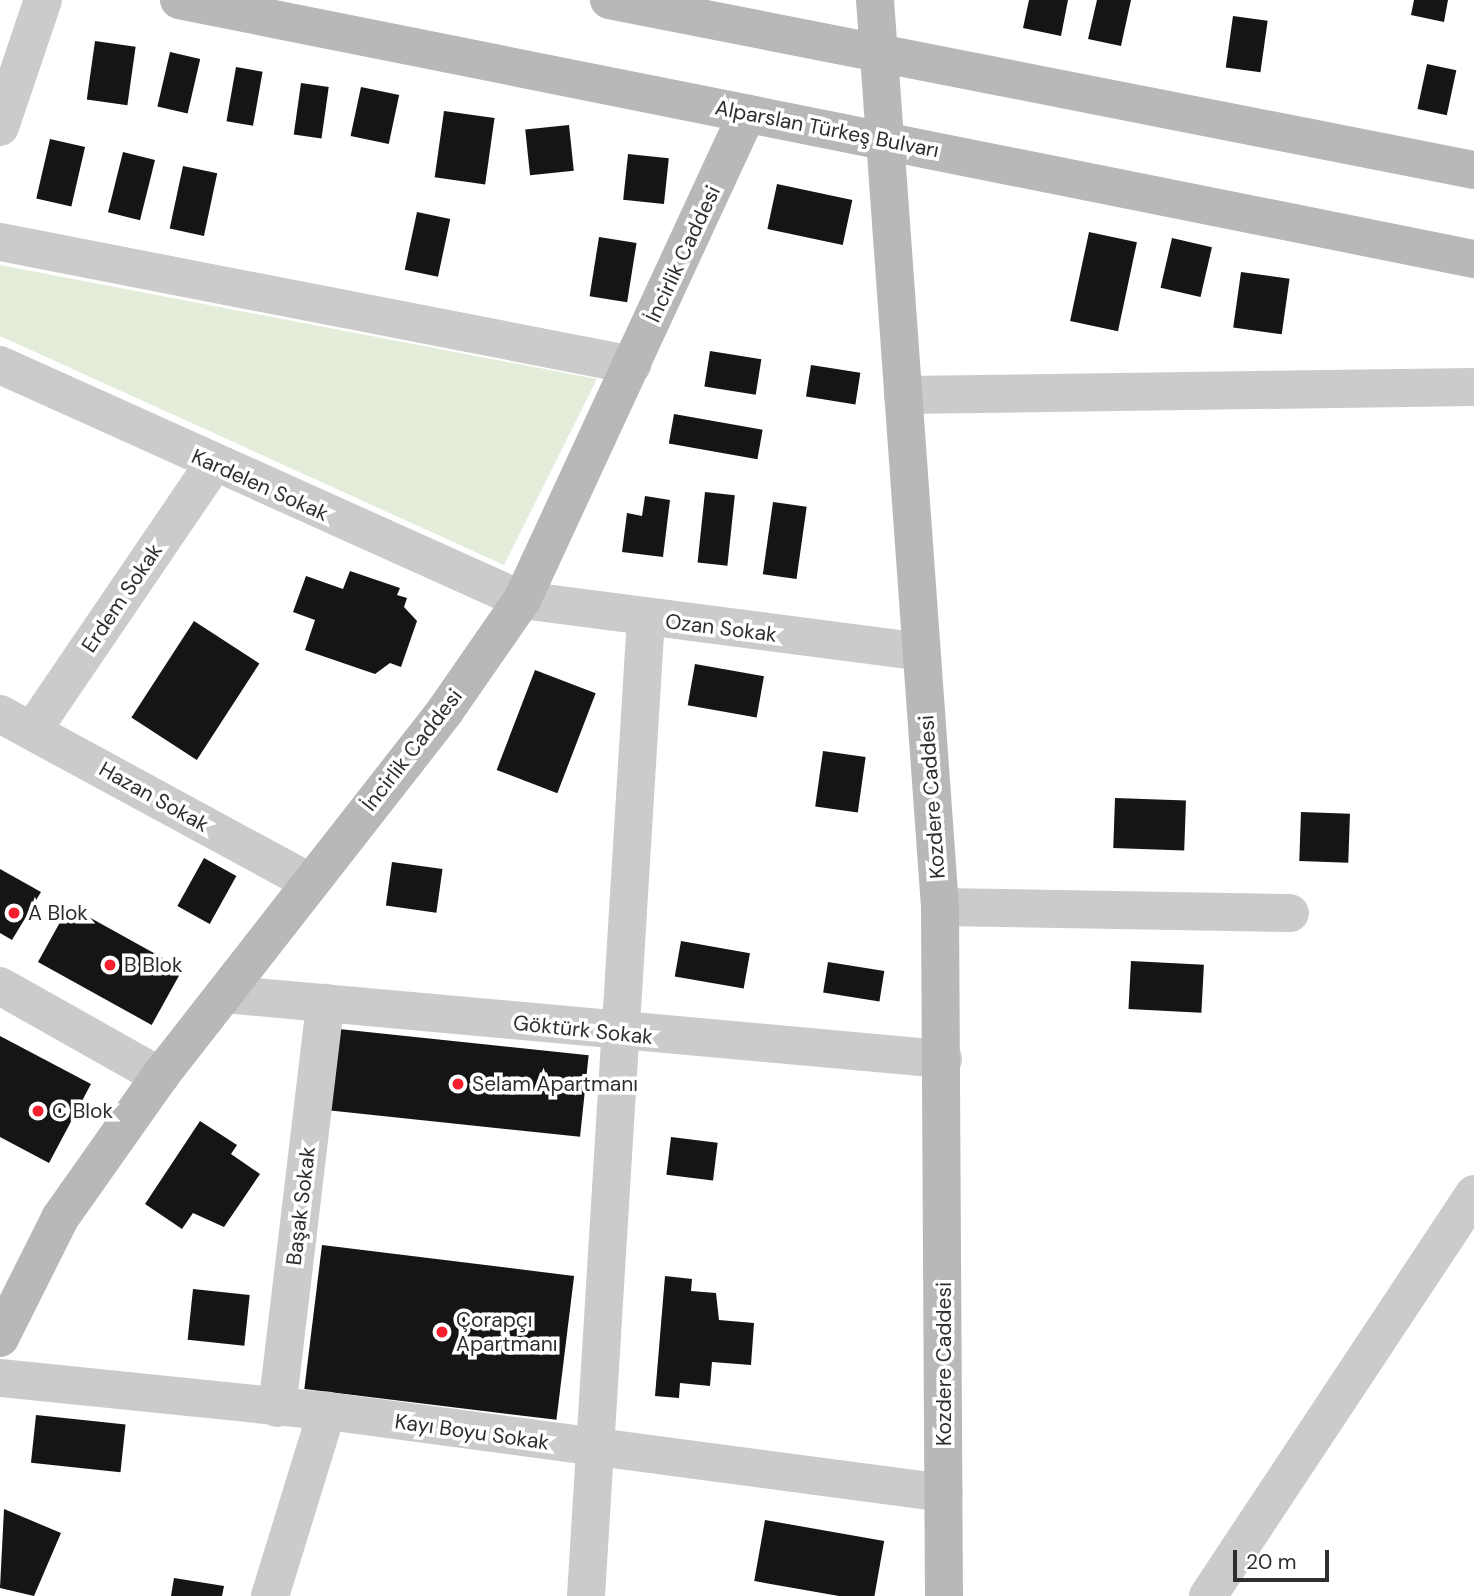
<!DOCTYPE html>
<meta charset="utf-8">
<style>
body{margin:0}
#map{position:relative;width:1474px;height:1596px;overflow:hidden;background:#fff;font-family:"DM Sans",sans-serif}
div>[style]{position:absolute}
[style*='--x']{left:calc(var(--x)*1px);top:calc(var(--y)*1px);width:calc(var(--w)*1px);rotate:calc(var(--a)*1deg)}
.green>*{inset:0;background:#e4edda}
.building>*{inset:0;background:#151515;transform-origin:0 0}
.street>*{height:38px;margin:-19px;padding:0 19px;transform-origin:19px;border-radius:19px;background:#cbcbcb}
.secondary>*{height:38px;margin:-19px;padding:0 19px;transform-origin:19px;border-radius:19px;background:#b8b8b8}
.dots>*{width:19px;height:19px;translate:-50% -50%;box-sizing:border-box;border:4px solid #fff;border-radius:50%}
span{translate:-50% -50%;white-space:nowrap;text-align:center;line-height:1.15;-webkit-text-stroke:7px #fff;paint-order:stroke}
.street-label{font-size:21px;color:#2e2e2e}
.poi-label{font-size:21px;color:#2e2e2e}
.left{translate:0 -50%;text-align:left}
.scale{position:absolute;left:1233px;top:1550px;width:96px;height:32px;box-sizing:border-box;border:4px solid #2e2e2e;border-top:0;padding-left:9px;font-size:21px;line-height:24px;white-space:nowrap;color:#2e2e2e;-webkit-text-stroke:5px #fff;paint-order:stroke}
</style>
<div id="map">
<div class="green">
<i style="clip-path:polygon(0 265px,597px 379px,504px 565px,0 336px)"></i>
</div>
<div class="building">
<i style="clip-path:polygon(1029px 0,1068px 0,1061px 36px,1023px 28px)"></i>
<i style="clip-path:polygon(1097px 0,1131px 0,1121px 46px,1088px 39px)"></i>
<i style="clip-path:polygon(1414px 0,1448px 0,1444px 22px,1411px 15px)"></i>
<i style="left:1233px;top:16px;width:35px;height:52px;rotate:8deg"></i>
<i style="left:95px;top:41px;width:41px;height:59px;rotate:8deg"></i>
<i style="left:170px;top:52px;width:31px;height:56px;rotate:13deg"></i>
<i style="left:1427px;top:64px;width:30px;height:46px;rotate:12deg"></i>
<i style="left:236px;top:67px;width:27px;height:55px;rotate:10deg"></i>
<i style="left:301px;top:83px;width:28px;height:52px;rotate:8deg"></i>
<i style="left:361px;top:87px;width:39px;height:50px;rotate:12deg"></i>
<i style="left:444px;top:111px;width:51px;height:67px;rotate:8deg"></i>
<i style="left:569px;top:125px;width:46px;height:44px;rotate:84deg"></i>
<i style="left:50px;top:139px;width:36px;height:61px;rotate:13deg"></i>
<i style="left:123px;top:152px;width:33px;height:62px;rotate:14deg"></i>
<i style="left:628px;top:154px;width:41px;height:46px;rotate:6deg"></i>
<i style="left:183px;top:166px;width:35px;height:64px;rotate:12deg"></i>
<i style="left:777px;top:184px;width:77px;height:46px;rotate:12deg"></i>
<i style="left:417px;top:212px;width:34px;height:59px;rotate:12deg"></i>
<i style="left:1089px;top:232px;width:49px;height:91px;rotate:12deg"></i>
<i style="left:599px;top:237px;width:38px;height:60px;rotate:9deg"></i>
<i style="left:1172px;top:238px;width:41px;height:51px;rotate:13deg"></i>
<i style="left:1241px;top:272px;width:49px;height:56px;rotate:8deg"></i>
<i style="left:710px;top:351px;width:52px;height:36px;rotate:9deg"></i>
<i style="left:811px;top:365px;width:50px;height:32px;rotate:9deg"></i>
<i style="left:674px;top:414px;width:90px;height:30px;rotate:10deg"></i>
<i style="left:705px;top:492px;width:30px;height:71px;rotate:6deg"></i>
<i style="clip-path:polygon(645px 496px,670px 500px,663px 557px,622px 552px,627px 513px,642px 516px)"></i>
<i style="left:773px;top:502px;width:34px;height:73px;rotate:8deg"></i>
<i style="clip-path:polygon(350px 571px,400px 588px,397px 595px,407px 598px,404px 607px,417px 621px,401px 667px,390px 663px,375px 674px,305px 650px,315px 620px,293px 612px,306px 576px,343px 589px)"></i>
<i style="left:194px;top:621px;width:78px;height:115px;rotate:33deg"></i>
<i style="left:695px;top:664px;width:70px;height:42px;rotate:10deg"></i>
<i style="left:535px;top:670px;width:65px;height:107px;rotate:21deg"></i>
<i style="left:823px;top:751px;width:43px;height:56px;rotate:8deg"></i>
<i style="left:1115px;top:798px;width:71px;height:50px;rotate:2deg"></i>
<i style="left:1301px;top:812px;width:49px;height:49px;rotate:2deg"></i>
<i style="left:204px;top:858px;width:37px;height:55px;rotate:29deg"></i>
<i style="left:392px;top:862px;width:51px;height:44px;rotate:8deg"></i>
<i style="clip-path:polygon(0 869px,41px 892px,12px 940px,0 933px)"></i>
<i style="left:69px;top:906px;width:130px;height:64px;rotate:29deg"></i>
<i style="left:681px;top:941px;width:70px;height:36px;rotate:10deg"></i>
<i style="left:1131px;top:961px;width:73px;height:48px;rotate:3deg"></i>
<i style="left:828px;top:962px;width:57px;height:31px;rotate:9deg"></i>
<i style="left:339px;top:1029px;width:251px;height:82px;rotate:6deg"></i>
<i style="clip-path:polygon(0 1036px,91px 1084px,49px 1163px,0 1137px)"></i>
<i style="clip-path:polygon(200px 1121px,237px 1145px,231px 1154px,260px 1174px,224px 1227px,193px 1213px,182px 1229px,145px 1204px)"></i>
<i style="left:671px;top:1137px;width:47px;height:38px;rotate:7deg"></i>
<i style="left:322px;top:1245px;width:254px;height:145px;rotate:7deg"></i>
<i style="clip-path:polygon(665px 1276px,692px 1279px,691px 1291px,716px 1293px,719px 1320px,754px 1323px,751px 1365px,712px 1362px,710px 1386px,680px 1383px,679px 1398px,655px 1396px)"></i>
<i style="left:193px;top:1289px;width:57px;height:51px;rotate:6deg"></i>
<i style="left:36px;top:1415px;width:90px;height:48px;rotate:6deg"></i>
<i style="clip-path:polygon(4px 1509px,61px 1533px,34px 1596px,0 1588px)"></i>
<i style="left:765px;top:1520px;width:121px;height:62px;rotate:10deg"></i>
<i style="clip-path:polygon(174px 1578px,224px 1586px,222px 1596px,171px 1596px)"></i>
</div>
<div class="street">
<i style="--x:0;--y:127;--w:134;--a:-71.3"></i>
<i style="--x:0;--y:242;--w:644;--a:11.01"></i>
<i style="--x:0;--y:365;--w:572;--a:24.24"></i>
<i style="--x:522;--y:600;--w:402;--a:7.4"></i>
<i style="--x:903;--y:395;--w:571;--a:-0.8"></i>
<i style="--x:0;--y:714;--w:350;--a:28.5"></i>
<i style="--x:32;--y:731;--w:322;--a:-55.8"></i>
<i style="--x:940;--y:907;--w:350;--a:1"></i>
<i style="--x:0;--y:986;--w:184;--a:29.4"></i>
<i style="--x:224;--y:994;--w:722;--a:5.17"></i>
<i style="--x:0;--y:1378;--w:329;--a:5.8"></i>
<i style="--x:327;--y:1411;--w:622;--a:7.57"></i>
<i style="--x:277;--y:1408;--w:408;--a:-83.2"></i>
<i style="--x:270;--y:1596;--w:194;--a:-72.9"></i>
<i style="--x:586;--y:1596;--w:979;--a:-86.49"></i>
<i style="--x:1208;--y:1596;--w:482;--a:-56.5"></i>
</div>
<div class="secondary">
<i style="--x:179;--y:0;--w:1321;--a:11.31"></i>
<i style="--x:609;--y:0;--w:882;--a:11.12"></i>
<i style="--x:875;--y:0;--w:909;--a:85.9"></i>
<i style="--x:940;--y:907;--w:689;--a:89.67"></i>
<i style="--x:0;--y:1338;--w:134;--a:-63.4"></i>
<i style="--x:60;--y:1218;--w:174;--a:-54.8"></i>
<i style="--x:160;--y:1076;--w:463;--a:-52"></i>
<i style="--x:445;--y:711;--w:135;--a:-55.3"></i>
<i style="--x:522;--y:600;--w:536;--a:-65.16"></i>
</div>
<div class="dots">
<i style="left:14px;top:913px;background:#f61f2e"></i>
<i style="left:110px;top:965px;background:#f61f2e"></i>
<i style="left:458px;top:1084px;background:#f61f2e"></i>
<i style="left:38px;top:1111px;background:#f61f2e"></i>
<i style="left:442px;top:1332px;background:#f61f2e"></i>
</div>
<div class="street-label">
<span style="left:827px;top:129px;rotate:11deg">Alparslan Türkeş Bulvarı</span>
<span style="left:683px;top:254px;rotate:-65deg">İncirlik Caddesi</span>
<span style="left:260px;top:485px;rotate:24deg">Kardelen Sokak</span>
<span style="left:122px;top:598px;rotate:-56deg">Erdem Sokak</span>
<span style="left:721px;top:628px;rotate:7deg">Ozan Sokak</span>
<span style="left:412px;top:750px;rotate:-52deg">İncirlik Caddesi</span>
<span style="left:154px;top:797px;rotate:29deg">Hazan Sokak</span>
<span style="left:932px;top:797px;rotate:-94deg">Kozdere Caddesi</span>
<span style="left:583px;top:1030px;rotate:6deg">Göktürk Sokak</span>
<span style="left:301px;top:1206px;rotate:-83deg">Başak Sokak</span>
<span style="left:944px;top:1364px;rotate:-90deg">Kozdere Caddesi</span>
<span style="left:472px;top:1432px;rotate:8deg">Kayı Boyu Sokak</span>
</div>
<div class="poi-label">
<span class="left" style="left:28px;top:913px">A Blok</span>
<span class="left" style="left:124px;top:965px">B Blok</span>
<span class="left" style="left:472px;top:1084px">Selam Apartmanı</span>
<span class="left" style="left:52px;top:1111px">C Blok</span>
<span class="left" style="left:456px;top:1332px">Çorapçı<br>Apartmanı</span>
</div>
<div class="scale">20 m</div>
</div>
